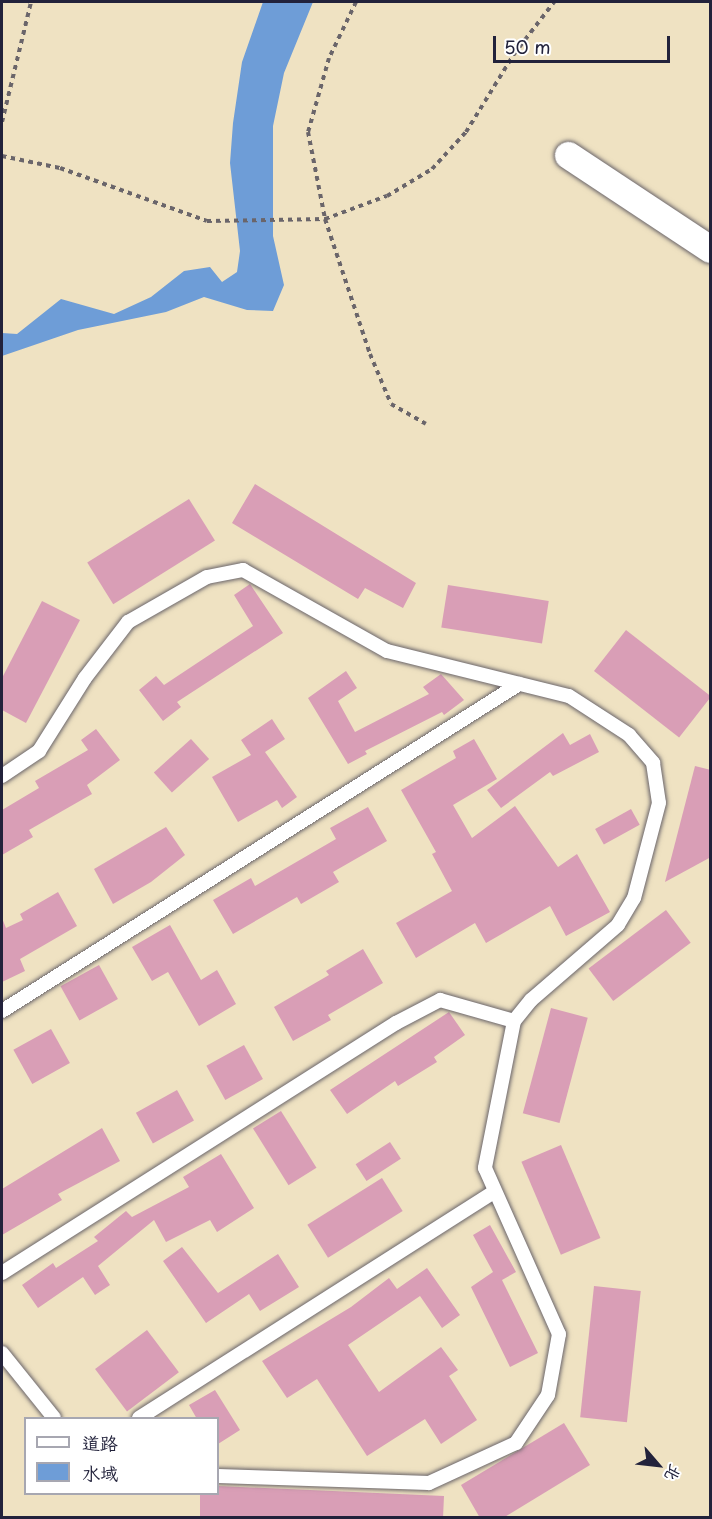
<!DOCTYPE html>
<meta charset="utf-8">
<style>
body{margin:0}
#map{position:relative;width:712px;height:1519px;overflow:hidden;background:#efe2c2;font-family:"Playpen Sans","LXGW WenKai TC",sans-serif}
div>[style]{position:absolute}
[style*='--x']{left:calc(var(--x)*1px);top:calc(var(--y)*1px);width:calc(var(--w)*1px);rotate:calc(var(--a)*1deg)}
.water>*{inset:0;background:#6e9dd7}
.building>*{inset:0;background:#d99eb6;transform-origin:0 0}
.path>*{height:4px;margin-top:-2px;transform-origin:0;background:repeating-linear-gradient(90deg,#6a656a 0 4.5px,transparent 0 9px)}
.roads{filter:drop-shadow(0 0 2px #6a656a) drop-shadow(0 0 2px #6a656a)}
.lane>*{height:14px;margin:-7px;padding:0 7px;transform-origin:7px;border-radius:7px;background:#fff}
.street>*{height:27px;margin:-13.5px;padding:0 13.5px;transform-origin:13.5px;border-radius:13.5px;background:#fff}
span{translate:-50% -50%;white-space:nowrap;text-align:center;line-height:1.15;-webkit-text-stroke:4.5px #fff;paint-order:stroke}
.frame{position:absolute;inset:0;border:3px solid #22223b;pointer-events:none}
.legend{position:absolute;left:24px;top:1417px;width:195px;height:78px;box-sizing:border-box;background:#fff;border:2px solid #a7a7b1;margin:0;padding:8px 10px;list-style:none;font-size:18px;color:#22223b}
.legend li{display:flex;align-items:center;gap:12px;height:30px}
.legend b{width:30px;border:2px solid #a7a7b1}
.north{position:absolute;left:628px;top:1435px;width:60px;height:60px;-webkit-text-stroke:4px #fff;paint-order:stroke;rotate:118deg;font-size:16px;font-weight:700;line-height:24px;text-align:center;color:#22223b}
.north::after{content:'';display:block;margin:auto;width:21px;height:27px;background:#22223b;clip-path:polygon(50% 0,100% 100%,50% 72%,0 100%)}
.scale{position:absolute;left:493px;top:36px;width:177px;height:27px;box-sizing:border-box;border:3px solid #22223b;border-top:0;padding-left:8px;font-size:18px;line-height:21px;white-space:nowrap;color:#22223b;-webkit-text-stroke:4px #fff;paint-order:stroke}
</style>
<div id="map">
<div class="water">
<i style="clip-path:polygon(263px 2px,313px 2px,284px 73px,273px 126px,273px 236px,284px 285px,273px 311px,247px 310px,204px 297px,166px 312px,78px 330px,2px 356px,2px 333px,17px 334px,61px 299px,114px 314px,151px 297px,184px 271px,210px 267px,222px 282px,237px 272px,240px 251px,230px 163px,233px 123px,242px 62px)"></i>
</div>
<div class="building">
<i style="clip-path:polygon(255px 484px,416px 583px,403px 608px,365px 588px,358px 599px,232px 523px)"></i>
<i style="left:189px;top:499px;width:49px;height:120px;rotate:58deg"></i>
<i style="clip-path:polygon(250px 584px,283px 633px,177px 702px,181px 707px,163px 721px,139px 690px,156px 676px,164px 685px,253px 626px,234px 595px)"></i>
<i style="left:448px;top:585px;width:102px;height:43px;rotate:9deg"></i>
<i style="clip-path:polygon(42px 601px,80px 620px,26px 723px,2px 710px,2px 678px)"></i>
<i style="left:626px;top:630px;width:108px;height:52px;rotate:38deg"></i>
<i style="clip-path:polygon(346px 671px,357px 688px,338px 701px,355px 732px,429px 694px,423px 687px,441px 674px,464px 700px,444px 715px,442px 712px,365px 751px,367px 754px,348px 764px,308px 698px)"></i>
<i style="clip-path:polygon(272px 719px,285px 739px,265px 752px,297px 797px,282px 808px,277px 800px,238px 822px,212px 777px,251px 755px,241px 740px)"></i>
<i style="clip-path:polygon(96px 729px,120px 760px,87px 785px,92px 794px,29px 830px,33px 837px,2px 855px,2px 810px,39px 788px,35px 781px,88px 750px,81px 740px)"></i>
<i style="clip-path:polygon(563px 733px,570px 745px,590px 734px,599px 752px,553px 776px,550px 772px,501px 808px,487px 790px)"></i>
<i style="left:191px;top:739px;width:27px;height:50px;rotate:48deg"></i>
<i style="clip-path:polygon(474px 739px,497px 779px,453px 805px,472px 838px,515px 806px,558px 867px,577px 854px,610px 912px,566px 936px,550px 906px,486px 943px,475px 923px,416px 958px,396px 923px,452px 891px,432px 854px,436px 852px,401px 790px,456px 758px,453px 751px)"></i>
<i style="clip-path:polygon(695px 766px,711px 770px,711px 857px,665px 882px)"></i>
<i style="clip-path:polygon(368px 807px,387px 841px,333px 872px,339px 882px,301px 904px,297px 897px,233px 934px,213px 900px,251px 878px,255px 886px,336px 839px,330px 828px)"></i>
<i style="left:631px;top:809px;width:18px;height:41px;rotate:61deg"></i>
<i style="clip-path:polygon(166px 827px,185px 855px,151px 882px,113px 904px,94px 869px)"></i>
<i style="clip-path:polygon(58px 892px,77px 926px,20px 959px,25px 971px,2px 982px,2px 918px,6px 928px,23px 920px,20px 914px)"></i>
<i style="left:666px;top:910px;width:41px;height:97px;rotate:53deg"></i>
<i style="clip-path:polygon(170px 925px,201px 980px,217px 970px,236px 1004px,199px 1026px,168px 972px,152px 981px,132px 947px)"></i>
<i style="clip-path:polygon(363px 949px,383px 983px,328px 1015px,331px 1020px,293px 1041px,274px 1007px,329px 975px,326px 971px)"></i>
<i style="left:99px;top:965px;width:39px;height:44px;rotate:61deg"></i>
<i style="left:551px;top:1008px;width:38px;height:109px;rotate:15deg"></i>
<i style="clip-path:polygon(449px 1012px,465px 1035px,434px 1057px,437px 1062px,398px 1086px,395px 1081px,347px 1114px,330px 1090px)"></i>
<i style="left:51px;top:1029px;width:39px;height:43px;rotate:61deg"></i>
<i style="left:244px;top:1045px;width:39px;height:43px;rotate:61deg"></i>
<i style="left:177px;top:1090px;width:35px;height:47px;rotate:61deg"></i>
<i style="left:281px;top:1111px;width:67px;height:33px;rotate:58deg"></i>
<i style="clip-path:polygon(102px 1128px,120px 1161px,58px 1194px,62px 1200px,2px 1235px,2px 1189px)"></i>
<i style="left:390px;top:1142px;width:20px;height:41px;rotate:57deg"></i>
<i style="left:561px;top:1145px;width:101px;height:43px;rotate:67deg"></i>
<i style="clip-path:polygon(221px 1154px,254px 1208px,217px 1232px,210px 1220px,166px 1242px,154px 1220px,98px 1266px,110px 1285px,95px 1295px,83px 1277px,38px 1308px,22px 1285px,53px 1263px,56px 1268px,98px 1241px,94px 1237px,126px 1211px,132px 1217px,189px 1187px,183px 1177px)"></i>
<i style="left:382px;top:1178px;width:39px;height:88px;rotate:58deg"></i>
<i style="clip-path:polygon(490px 1225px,516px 1272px,502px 1280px,538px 1353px,510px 1367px,471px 1287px,493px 1272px,473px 1235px)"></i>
<i style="clip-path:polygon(182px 1247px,218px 1293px,278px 1254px,299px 1287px,260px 1311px,249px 1294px,206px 1323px,163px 1261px)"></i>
<i style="clip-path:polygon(427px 1268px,460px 1315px,442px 1328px,420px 1296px,348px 1345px,379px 1392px,441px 1347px,458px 1370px,449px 1376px,477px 1420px,441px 1444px,425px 1419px,367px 1456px,317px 1379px,287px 1398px,262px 1361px,351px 1307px,389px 1278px,397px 1289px)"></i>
<i style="left:594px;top:1286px;width:47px;height:132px;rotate:6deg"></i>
<i style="left:147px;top:1330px;width:53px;height:65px;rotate:53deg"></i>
<i style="clip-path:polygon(215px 1390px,240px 1430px,218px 1444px,218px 1419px,197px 1419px,189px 1405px)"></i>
<i style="clip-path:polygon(564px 1423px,590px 1465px,503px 1518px,480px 1518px,461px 1485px)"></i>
<i style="clip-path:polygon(218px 1486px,444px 1496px,443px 1518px,200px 1518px,200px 1494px,218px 1494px)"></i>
</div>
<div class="path">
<i style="--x:356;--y:2;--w:62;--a:115.7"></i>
<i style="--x:329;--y:58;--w:77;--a:105.8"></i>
<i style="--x:308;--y:132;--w:89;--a:78.9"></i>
<i style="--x:325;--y:219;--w:142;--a:71.6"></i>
<i style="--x:370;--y:354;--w:54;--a:67.2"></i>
<i style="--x:391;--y:404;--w:40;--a:29.7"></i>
<i style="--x:2;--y:122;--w:123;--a:-76.4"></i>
<i style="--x:2;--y:156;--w:59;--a:11.7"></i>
<i style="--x:60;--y:168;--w:156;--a:19.8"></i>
<i style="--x:207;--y:221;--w:118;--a:-1"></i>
<i style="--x:325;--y:219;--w:66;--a:-20.4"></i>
<i style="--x:387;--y:196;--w:52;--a:-31"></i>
<i style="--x:432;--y:169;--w:50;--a:-47.4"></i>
<i style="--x:466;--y:132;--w:92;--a:-58.4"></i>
<i style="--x:514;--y:54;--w:66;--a:-52.4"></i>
</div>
<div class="roads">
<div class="lane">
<i style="--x:2;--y:776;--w:45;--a:-34"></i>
<i style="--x:39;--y:751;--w:86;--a:-57.8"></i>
<i style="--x:85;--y:678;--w:71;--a:-52.5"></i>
<i style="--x:128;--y:622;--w:91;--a:-29.7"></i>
<i style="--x:207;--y:577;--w:37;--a:-11"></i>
<i style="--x:243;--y:570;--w:165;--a:29.4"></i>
<i style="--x:387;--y:651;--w:187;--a:13.9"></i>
<i style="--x:569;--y:696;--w:72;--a:33"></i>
<i style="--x:629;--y:735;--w:37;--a:49"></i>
<i style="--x:653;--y:763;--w:40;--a:81.5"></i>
<i style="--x:659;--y:803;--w:98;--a:104.7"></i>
<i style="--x:634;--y:898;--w:31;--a:121"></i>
<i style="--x:618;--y:925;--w:115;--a:139.2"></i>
<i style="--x:531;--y:1000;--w:27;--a:129"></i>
<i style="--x:514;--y:1021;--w:150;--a:101.2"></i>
<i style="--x:485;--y:1168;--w:182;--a:66"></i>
<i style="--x:559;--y:1334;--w:62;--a:100.2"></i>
<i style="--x:548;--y:1395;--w:58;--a:123.7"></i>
<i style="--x:516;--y:1443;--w:96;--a:155.3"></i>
<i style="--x:429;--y:1483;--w:211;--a:-178.1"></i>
<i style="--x:2;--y:1011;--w:612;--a:-32.31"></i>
<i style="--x:2;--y:1273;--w:467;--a:-32.4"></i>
<i style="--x:396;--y:1023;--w:50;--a:-27.6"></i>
<i style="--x:440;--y:1000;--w:77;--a:15.8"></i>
<i style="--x:2;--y:1353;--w:83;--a:51.3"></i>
<i style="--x:139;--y:1418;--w:421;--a:-32.5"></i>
</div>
<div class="street">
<i style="--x:568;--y:155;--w:170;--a:33.5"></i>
</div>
</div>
<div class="frame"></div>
<ul class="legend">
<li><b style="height:8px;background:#fff"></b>道路</li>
<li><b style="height:16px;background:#6e9dd7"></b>水域</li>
</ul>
<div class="north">北</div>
<div class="scale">50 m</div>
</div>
